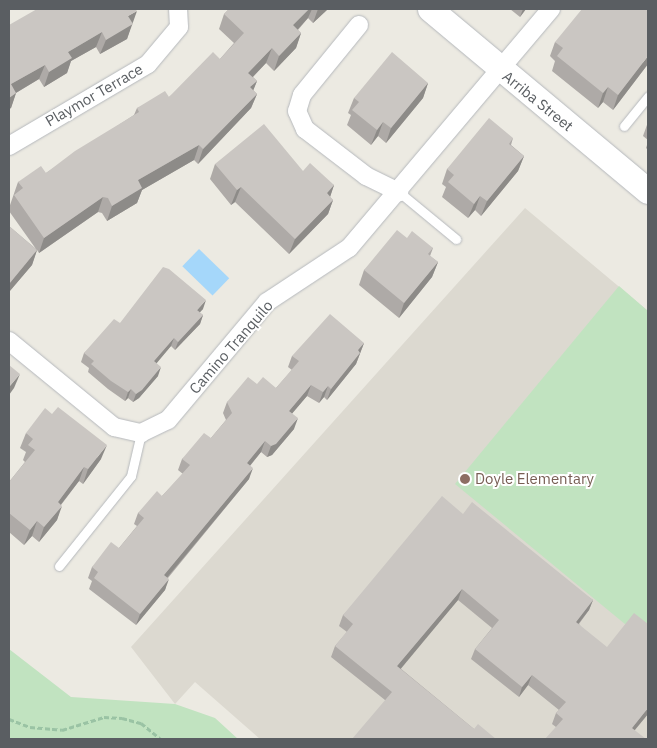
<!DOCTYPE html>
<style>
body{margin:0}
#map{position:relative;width:657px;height:748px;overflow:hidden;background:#eceae2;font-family:"IBM Plex Sans",sans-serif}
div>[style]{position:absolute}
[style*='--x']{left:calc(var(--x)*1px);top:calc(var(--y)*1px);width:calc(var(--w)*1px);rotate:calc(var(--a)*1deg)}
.education>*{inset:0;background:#dcd9d0}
.green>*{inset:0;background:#c1e3c0}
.water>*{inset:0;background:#a5d7fa;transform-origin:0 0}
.path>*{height:3px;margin-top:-1.5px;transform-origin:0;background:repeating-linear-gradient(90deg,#9ac3a4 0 5px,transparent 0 7.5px)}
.roads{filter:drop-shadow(0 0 1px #b5b8bc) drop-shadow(0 0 1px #b5b8bc)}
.lane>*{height:9px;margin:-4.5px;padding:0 4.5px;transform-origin:4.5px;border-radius:4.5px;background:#fff}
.street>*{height:18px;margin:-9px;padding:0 9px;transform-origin:9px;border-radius:9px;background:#fff}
.secondary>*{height:25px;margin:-12.5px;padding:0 12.5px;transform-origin:12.5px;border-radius:12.5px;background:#fff}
.wall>*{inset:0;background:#aeaaa7}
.shaded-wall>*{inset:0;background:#8d8b88}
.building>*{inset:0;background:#cac6c2}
.dots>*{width:14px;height:14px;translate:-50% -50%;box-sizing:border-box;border:2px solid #fff;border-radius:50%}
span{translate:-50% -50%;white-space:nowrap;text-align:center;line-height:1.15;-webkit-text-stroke:4px #fff;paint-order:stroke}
.street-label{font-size:15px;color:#5a5e62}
.education-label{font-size:15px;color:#785e54}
.left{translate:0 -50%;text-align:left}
.frame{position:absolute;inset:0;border:10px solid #5a5e62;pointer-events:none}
</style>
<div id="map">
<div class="education">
<i style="clip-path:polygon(525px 208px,648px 311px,648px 739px,260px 739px,195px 682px,175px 704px,131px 647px)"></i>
</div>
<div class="green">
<i style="clip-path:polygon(619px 286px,648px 311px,648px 643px,455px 484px)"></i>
<i style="clip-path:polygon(9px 649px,71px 697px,175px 704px,215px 718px,238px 739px,9px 739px)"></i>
</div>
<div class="water">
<i style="left:199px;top:249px;width:42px;height:24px;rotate:44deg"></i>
</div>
<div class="path">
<i style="--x:9;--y:719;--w:22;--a:21"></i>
<i style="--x:30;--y:727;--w:32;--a:5"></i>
<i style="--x:62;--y:730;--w:44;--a:-17.2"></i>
<i style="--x:104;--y:717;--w:18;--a:3"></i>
<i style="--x:122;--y:718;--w:20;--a:15"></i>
<i style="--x:141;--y:723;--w:26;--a:39"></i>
</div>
<div class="roads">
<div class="lane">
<i style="--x:624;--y:126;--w:38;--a:-51"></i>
<i style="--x:399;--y:192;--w:74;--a:39.5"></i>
<i style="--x:59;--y:566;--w:115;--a:-51.3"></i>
<i style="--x:131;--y:476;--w:44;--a:-76.9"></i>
</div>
<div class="street">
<i style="--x:359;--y:25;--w:90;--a:129.2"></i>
<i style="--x:302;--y:95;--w:17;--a:107"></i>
<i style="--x:297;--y:111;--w:20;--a:66"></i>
<i style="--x:305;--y:129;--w:77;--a:37.6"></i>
<i style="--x:366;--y:176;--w:37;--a:26"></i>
<i style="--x:9;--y:146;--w:161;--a:-30.5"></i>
<i style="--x:148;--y:64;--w:48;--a:-50"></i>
<i style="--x:179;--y:27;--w:18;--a:-93"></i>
<i style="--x:9;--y:341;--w:136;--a:39.3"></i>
<i style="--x:114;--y:427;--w:28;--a:13"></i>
<i style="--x:141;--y:433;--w:30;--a:-26"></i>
<i style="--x:168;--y:420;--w:154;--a:-50"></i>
<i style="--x:267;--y:302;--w:98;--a:-33.4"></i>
<i style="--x:349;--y:248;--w:313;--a:-49.8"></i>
</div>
<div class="secondary">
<i style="--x:430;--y:9;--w:284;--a:39.9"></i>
</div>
</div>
<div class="wall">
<i style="clip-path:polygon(229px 9px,328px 9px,313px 23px,308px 18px,298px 30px,301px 33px,296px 48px,274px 71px,266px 63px,253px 77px,257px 81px,253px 90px,257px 94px,251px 108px,198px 164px,194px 160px,142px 190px,137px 203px,107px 221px,102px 213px,98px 212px,39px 253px,37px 250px,32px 265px,9px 292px,9px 226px,36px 249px,9px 211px,9px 208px,18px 182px,46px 173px,134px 115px,137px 108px,169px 97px,220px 59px,234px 43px,219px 29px,224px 14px)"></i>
<i style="clip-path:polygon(510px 9px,526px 9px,520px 17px)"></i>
<i style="clip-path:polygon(132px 23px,127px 39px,100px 54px,96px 47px,71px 61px,67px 73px,44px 87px,39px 79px,16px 93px,11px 108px,9px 109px,9px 25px)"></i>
<i style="clip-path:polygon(555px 42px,648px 64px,613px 110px,603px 102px,598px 108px,552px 71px,555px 61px,550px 56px)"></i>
<i style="clip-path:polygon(428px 83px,423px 98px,386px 143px,378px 136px,371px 145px,347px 125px,351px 115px,348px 113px,354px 98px)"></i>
<i style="clip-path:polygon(648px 122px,648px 140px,643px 136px)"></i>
<i style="clip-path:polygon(513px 138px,511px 145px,524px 156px,518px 171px,481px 216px,475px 210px,468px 218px,442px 197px,446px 187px,442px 184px,447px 169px)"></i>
<i style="clip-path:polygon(648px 142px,648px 150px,646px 148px)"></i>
<i style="clip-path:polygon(215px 164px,303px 171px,334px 185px,330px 197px,333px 200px,328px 214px,289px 254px,235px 202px,231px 205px,210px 179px)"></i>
<i style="clip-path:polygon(407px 238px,433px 248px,430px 256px,438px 262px,432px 277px,399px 318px,359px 285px,364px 270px)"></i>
<i style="clip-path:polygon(203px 309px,199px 312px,203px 315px,200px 324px,175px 350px,171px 346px,156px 363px,158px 376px,139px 398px,133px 402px,128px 398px,125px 401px,108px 389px,88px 372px,89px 368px,81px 362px,84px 353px,120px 323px)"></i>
<i style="clip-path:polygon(364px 343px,356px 364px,327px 400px,324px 397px,319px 403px,307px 396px,292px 413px,294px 429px,272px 455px,267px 457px,261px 452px,250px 466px,249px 479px,168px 578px,165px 590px,136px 625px,89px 589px,92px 581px,88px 578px,92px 567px,119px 548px,137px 526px,134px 524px,138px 513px,162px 496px,183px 474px,178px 470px,182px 459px,211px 438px,226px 420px,223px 413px,227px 402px,257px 384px,276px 388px,292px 370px,288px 367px,292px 356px)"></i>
<i style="clip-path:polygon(26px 433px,101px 459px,83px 484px,79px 481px,61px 505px,57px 520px,39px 542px,32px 536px,24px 545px,9px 532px,9px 482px,25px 462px,23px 460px,26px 452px,20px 448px)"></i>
<i style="clip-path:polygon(463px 514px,593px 600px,589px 610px,579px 624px,648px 714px,635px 730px,556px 727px,552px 724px,556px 713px,559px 710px,528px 685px,519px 697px,471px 659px,475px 649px,492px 628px,458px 600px,400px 668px,474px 729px,496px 739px,385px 700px,331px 657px,335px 646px,347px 632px,339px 626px,343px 615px)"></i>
</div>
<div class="shaded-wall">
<i style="clip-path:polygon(309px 9px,312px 9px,308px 18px,288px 40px,293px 25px)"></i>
<i style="clip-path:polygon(318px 9px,328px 9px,313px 23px)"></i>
<i style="clip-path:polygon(523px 9px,526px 9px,520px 17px)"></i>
<i style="clip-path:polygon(137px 11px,127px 39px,100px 54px,106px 40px,128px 16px)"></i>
<i style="clip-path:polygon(102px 32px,96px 47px,71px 61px,67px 73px,44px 87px,49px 72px,68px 52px)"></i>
<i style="clip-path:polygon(301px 33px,296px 48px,274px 71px,279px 56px)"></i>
<i style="clip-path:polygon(272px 48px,266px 63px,243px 87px,248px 73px)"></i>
<i style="clip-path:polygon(648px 56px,648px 64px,613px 110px,618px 95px)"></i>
<i style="clip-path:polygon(45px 65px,39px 79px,9px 97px,11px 84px)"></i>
<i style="clip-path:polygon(257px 81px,251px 96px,250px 87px)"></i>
<i style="clip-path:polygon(428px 83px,423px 98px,386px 143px,391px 128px)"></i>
<i style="clip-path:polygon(608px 87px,603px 102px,598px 108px,603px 93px)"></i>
<i style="clip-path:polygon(16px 93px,11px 108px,9px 109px,9px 98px)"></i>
<i style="clip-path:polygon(257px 94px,251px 108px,198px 164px,203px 149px)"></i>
<i style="clip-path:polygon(383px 122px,378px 136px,371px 145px,377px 130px)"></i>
<i style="clip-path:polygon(199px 145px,194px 160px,142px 190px,137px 203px,107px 221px,112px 206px,138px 180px)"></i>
<i style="clip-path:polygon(524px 156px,518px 171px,481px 216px,487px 201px)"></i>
<i style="clip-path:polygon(334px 185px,329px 200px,327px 193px)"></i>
<i style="clip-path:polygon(241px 187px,235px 202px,231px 205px,237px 190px)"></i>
<i style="clip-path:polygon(480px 196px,475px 210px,468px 218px,474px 204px)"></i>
<i style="clip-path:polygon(103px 197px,98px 212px,39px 253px,44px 238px)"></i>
<i style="clip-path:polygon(333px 200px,328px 214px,289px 254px,295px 239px)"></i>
<i style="clip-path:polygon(37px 250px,32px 265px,9px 292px,9px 284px)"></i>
<i style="clip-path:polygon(438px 262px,432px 277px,399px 318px,404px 303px)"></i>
<i style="clip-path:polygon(206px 300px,203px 309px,194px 319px,197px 310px)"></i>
<i style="clip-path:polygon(203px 315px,200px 324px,175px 350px,178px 342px)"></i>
<i style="clip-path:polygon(174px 338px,171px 346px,151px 370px,154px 361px)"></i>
<i style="clip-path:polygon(364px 343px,356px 364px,327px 400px,331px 389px,358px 350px)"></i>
<i style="clip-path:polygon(161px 367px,158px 376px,139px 398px,133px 402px,136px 394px)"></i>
<i style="clip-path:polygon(20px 374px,14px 388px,9px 395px,9px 387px)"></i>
<i style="clip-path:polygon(311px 385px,307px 396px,285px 422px,289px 411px)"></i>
<i style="clip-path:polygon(328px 386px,324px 397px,319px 403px,323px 392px)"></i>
<i style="clip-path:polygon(131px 389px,128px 398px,125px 401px,128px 392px)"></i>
<i style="clip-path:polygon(298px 418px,294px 429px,272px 455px,267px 457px,271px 446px)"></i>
<i style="clip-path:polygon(265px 441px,261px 452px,243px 474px,247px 463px)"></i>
<i style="clip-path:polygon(107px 445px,101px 459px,83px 484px,88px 469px)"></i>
<i style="clip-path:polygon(84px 467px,79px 481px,52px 516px,58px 502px)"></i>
<i style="clip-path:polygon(253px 468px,249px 479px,160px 586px,164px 575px)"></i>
<i style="clip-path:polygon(62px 506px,57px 520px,39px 542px,44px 527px)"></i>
<i style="clip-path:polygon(37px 521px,32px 536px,24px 545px,30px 530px)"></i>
<i style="clip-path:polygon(169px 579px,165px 590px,136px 625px,140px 614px)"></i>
<i style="clip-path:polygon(462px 589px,458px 600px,394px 677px,397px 666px)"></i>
<i style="clip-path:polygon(593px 600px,589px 610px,572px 632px,576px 622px)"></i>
<i style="clip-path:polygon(532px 675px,528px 685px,519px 697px,522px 687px)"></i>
<i style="clip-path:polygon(648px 708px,648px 714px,628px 738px,632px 728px)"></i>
</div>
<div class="building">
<i style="clip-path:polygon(37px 9px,135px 9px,137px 11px,128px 16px,133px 24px,106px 40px,102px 32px,68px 52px,72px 58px,49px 72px,45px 65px,11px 84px,16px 93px,9px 98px,9px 25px)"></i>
<i style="clip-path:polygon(229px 9px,309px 9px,293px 25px,301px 33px,279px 56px,272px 48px,248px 73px,257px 81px,250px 87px,257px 94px,203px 149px,199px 145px,138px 180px,142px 188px,112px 206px,108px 198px,103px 197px,44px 238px,14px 195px,23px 188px,18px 182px,41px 166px,46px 173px,75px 151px,139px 112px,137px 108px,165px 91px,169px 97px,213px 52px,220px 59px,244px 33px,224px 14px)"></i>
<i style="clip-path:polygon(582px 9px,648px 9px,648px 56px,618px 95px,608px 87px,603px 93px,557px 56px,563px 48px,555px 42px)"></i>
<i style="clip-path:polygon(392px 52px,428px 83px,391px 128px,383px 122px,377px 130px,352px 110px,359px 102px,354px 98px)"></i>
<i style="clip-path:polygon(489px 118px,513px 138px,509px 144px,524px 156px,487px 201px,480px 196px,474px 204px,448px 182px,454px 175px,447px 169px)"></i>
<i style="clip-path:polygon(264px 124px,303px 171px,310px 163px,334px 185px,327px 193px,333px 200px,295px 239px,241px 187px,237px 190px,215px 164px)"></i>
<i style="clip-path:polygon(9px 226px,37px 250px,9px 284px)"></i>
<i style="clip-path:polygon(397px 230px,407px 238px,412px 231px,433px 248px,428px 254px,438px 262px,404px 303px,364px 270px)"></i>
<i style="clip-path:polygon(163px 267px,169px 269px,206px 300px,197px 310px,203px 315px,178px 342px,174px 338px,154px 361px,161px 367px,142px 390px,136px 394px,131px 389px,128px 392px,111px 381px,91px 364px,94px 361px,84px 353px,114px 319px,120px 323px)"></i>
<i style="clip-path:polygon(330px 314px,364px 343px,358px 350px,360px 353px,331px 389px,328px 386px,323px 392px,311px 385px,289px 411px,298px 418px,276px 444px,271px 446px,265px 441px,247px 463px,253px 468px,164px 575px,169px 579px,140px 614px,94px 578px,98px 572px,92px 567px,111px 542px,119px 548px,144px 518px,138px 513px,157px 491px,162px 496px,190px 465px,182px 459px,204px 433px,211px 438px,232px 413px,227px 402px,248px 377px,257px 384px,263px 377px,276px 388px,299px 361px,292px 356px)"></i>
<i style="clip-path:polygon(9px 365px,20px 374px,9px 387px)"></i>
<i style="clip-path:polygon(58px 407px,107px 445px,88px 469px,84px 467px,58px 502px,62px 506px,44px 527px,37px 521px,30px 530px,9px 513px,9px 482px,35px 450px,28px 445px,33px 439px,26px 433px,45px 408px,52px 414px)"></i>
<i style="clip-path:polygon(442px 496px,463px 514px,472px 502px,593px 600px,576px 622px,607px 647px,634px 613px,648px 624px,648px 708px,632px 728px,646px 739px,545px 739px,563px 719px,556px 713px,566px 702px,532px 675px,522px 687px,475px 649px,499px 620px,462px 589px,397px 666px,474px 729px,478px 724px,496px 739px,352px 739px,392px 692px,335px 646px,353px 624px,343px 615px)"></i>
</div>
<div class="dots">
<i style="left:465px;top:479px;background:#8d6e63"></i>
</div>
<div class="street-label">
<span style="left:94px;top:95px;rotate:-30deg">Playmor Terrace</span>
<span style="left:538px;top:101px;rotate:39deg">Arriba Street</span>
<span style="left:231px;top:347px;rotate:-49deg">Camino Tranquilo</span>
</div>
<div class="education-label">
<span class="left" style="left:475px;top:479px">Doyle Elementary</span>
</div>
<div class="frame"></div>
</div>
